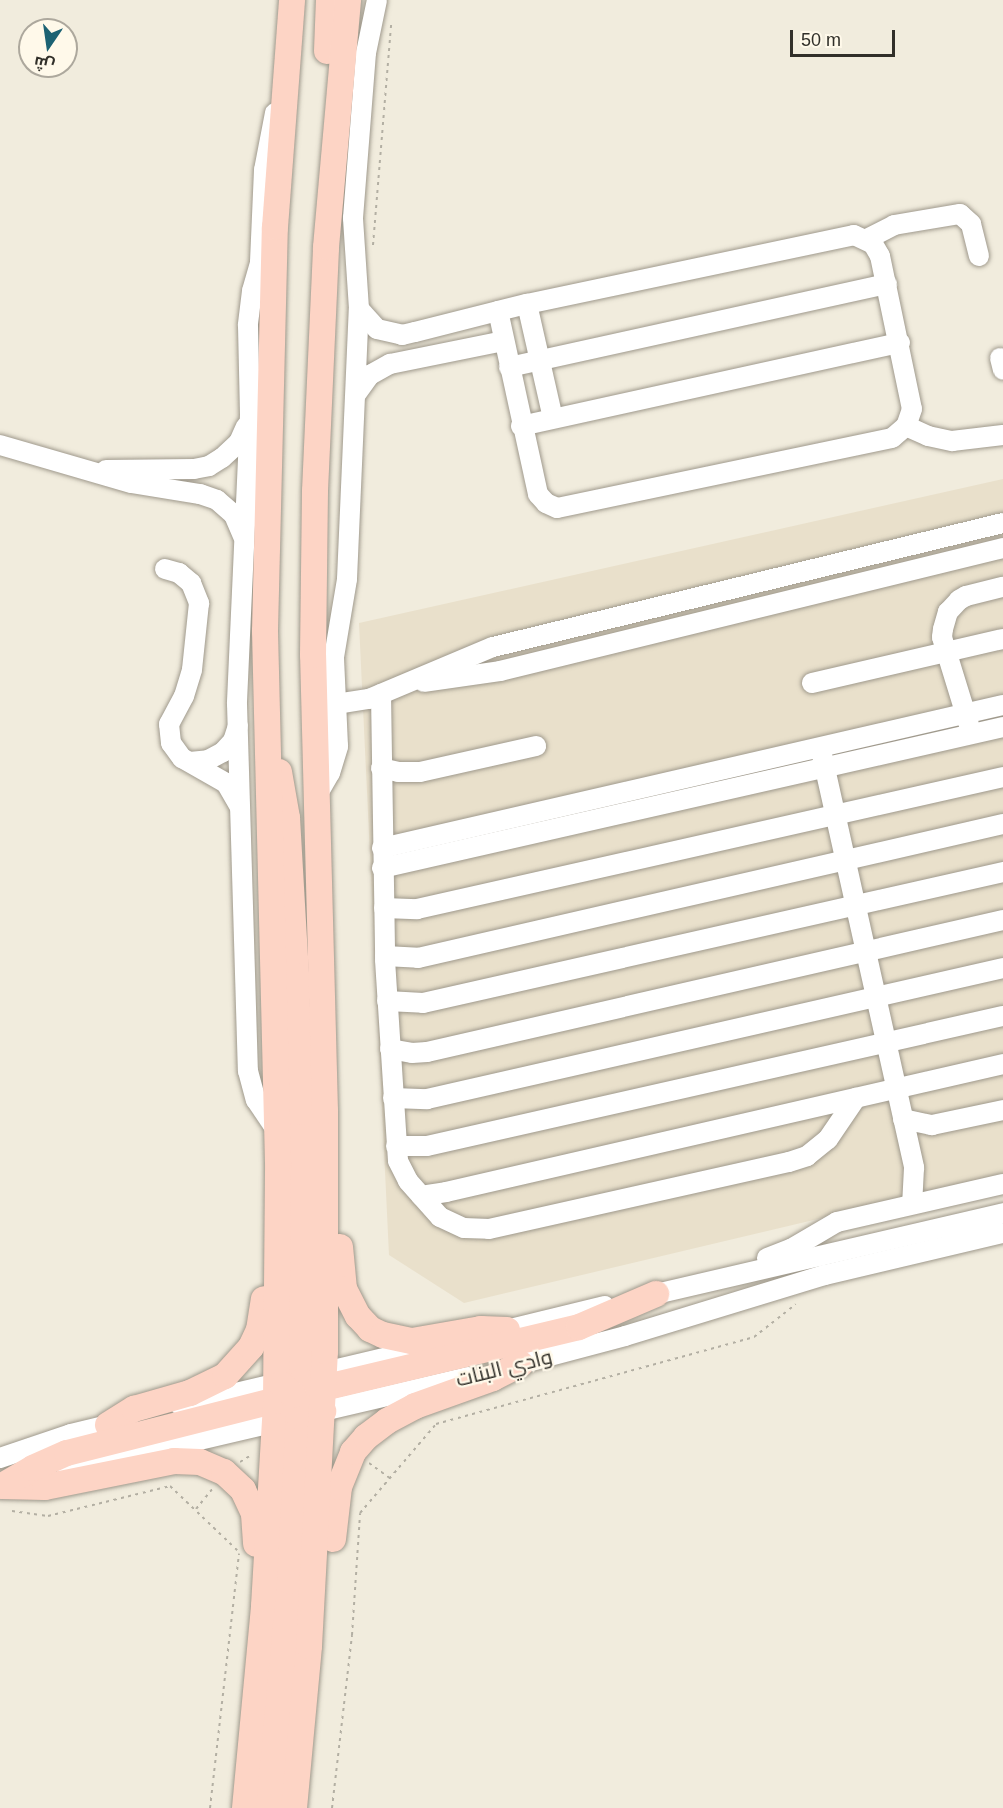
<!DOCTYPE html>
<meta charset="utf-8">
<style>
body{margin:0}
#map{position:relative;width:1003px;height:1808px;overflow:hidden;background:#f1ecdd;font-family:Arial,Cairo,sans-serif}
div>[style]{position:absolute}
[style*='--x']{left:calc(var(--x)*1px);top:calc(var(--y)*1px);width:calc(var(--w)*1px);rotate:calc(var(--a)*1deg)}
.built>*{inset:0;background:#e9e0cb}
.path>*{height:2px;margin-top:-1px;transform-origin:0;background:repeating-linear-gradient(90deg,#b3afa3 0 3px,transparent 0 7.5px)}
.roads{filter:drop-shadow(0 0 2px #9f998c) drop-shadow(0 0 2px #9f998c)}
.minor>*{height:20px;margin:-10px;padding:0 10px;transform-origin:10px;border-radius:10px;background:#fff}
.major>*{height:26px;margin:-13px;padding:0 13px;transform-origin:13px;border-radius:13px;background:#fdd4c5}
span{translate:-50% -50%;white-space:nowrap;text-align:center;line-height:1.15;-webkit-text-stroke:4.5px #fff9ea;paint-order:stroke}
.street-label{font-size:21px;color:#312f29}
.north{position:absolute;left:18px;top:18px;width:60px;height:60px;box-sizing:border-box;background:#fff9ea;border:2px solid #ada89d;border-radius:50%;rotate:193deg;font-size:16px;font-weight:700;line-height:24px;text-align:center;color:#312f29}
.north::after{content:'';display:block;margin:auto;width:21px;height:27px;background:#1c6273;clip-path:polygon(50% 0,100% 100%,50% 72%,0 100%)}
.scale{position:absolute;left:790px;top:30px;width:105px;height:27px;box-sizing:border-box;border:3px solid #312f29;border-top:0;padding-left:8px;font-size:18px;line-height:21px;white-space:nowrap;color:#312f29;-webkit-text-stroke:4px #fff9ea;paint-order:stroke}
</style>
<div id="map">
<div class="built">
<i style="clip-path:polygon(1003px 479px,1003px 1175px,464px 1303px,389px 1255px,359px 623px)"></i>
</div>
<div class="path">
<i style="--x:373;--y:245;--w:222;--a:-85.3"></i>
<i style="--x:240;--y:1462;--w:13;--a:-32"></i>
<i style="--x:369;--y:1463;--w:26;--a:36"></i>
<i style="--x:196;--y:1509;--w:27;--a:-51"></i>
<i style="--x:12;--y:1511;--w:36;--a:8"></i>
<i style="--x:48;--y:1516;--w:126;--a:-13.8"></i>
<i style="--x:170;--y:1486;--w:93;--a:43.7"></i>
<i style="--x:210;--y:1808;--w:256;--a:-83.5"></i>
<i style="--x:332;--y:1808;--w:174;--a:-83.4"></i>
<i style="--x:352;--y:1635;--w:122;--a:-86.2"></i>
<i style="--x:360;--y:1513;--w:117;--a:-49.5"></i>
<i style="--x:436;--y:1424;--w:330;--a:-15.3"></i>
<i style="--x:754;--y:1337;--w:53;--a:-38.2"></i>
</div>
<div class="roads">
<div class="minor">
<i style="--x:275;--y:113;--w:58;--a:100.9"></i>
<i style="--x:264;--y:170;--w:93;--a:92.5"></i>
<i style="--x:260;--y:263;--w:29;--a:106"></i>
<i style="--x:252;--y:291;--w:35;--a:97"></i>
<i style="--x:248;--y:326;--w:89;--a:88.7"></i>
<i style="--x:250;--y:415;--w:289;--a:92.6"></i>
<i style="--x:237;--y:704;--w:367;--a:88.3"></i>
<i style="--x:248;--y:1071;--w:30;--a:75"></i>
<i style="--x:256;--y:1100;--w:37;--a:56"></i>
<i style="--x:867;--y:239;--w:30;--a:-27"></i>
<i style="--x:894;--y:225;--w:67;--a:-9.5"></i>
<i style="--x:960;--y:214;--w:15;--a:42"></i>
<i style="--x:971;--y:224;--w:33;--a:76"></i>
<i style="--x:527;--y:304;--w:117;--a:77.2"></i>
<i style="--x:359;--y:309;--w:27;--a:48"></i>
<i style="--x:377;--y:329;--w:26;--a:13"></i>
<i style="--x:402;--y:335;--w:13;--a:-13"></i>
<i style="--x:415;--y:332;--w:86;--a:-14.2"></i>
<i style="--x:498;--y:311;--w:30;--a:-14"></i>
<i style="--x:527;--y:304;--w:334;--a:-11.9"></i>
<i style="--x:854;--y:235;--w:21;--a:25"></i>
<i style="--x:873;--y:244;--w:14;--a:60"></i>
<i style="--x:880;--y:256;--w:156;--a:78.2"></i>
<i style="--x:912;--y:409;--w:18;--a:109"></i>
<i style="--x:906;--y:426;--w:18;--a:139"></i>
<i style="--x:892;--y:438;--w:342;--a:168.2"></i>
<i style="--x:557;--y:508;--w:12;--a:-156"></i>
<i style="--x:546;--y:503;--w:12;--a:-132"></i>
<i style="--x:538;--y:494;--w:187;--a:-102.3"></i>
<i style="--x:1000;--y:358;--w:12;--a:76"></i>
<i style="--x:509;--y:367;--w:387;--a:-12.4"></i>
<i style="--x:356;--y:394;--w:24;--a:-54"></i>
<i style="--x:370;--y:375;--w:23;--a:-29"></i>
<i style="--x:390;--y:364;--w:116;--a:-11.4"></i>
<i style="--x:521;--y:426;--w:388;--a:-12.4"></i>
<i style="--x:906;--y:426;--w:24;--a:24"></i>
<i style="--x:928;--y:436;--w:25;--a:12"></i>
<i style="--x:952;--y:441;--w:51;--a:-6.7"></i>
<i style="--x:0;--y:445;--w:136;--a:16.2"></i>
<i style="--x:131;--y:483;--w:70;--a:9.1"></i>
<i style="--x:200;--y:494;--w:18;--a:19"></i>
<i style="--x:217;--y:500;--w:23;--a:41"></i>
<i style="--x:234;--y:515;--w:23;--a:67"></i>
<i style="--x:106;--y:470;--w:88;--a:-0.7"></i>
<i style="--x:194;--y:469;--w:15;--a:-11"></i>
<i style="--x:209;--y:466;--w:15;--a:-32"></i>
<i style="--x:222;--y:458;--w:23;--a:-43"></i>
<i style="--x:239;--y:442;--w:17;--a:-66"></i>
<i style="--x:165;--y:569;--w:15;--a:16"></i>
<i style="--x:179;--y:573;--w:16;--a:40"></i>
<i style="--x:191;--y:583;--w:22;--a:68"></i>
<i style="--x:199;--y:603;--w:67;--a:96"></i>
<i style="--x:192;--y:670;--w:27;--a:107"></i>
<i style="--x:184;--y:696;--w:32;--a:118"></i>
<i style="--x:169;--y:724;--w:19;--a:84"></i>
<i style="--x:171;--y:743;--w:19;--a:54"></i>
<i style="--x:182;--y:758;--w:51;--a:29.6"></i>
<i style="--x:226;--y:783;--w:28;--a:60"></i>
<i style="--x:424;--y:682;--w:77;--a:-8.2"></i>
<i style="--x:500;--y:671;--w:518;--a:-13.74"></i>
<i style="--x:812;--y:683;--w:196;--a:-13"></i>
<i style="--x:381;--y:694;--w:266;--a:89.1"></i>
<i style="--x:385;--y:960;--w:201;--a:86.3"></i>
<i style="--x:398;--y:1161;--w:22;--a:63"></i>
<i style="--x:408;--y:1181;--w:48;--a:48.4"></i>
<i style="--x:440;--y:1217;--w:26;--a:25"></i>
<i style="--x:464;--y:1228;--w:25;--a:2"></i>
<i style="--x:489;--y:1229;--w:307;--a:-12.6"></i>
<i style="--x:789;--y:1162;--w:19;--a:-18"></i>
<i style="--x:807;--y:1156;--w:27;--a:-39"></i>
<i style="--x:828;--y:1139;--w:50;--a:-55.7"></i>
<i style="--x:336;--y:704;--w:33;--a:-9"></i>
<i style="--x:369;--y:699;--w:134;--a:-22.8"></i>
<i style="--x:493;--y:647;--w:525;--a:-13.67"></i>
<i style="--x:969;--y:725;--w:92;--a:-107.1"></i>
<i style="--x:942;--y:637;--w:8;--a:-83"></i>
<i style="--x:943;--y:629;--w:18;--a:-74"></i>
<i style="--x:948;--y:612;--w:16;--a:-47"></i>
<i style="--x:959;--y:600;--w:8;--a:-30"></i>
<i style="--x:966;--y:596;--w:38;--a:-14"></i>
<i style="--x:822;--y:755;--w:423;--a:77.4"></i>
<i style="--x:914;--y:1168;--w:36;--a:93"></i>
<i style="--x:190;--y:762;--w:18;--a:-6"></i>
<i style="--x:208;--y:760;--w:17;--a:-28"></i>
<i style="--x:223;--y:752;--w:15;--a:-48"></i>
<i style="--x:233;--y:741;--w:16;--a:-72"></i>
<i style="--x:381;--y:768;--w:17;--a:13"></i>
<i style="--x:398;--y:772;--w:22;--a:0"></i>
<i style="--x:420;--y:772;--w:119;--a:-12.6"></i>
<i style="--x:316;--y:797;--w:28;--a:-60"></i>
<i style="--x:330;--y:773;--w:28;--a:-73"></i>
<i style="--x:338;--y:746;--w:89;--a:-92.6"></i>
<i style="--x:334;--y:657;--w:79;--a:-80.5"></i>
<i style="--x:347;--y:579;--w:270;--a:-87.5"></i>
<i style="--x:359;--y:309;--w:91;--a:-93.8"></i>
<i style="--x:353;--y:218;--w:166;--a:-85.5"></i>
<i style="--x:366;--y:53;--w:54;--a:-78.3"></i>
<i style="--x:382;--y:848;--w:637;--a:-12.97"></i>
<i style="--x:382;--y:868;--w:637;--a:-12.79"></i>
<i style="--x:384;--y:908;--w:33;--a:2"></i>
<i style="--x:417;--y:909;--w:601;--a:-12.69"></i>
<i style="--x:385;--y:956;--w:33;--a:3"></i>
<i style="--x:418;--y:958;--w:600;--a:-12.9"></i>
<i style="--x:387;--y:1001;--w:36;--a:3"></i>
<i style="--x:423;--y:1003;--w:595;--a:-12.73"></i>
<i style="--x:390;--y:1049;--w:22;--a:10"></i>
<i style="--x:412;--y:1053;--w:15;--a:-4"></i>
<i style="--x:427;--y:1052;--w:591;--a:-12.91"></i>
<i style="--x:393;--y:1098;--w:34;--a:2"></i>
<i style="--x:427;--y:1099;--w:591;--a:-12.81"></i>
<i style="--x:903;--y:1119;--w:30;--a:12"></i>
<i style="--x:932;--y:1125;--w:73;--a:-11.9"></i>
<i style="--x:396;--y:1146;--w:31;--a:0"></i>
<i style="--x:427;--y:1146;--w:590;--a:-12.72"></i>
<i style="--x:421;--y:1196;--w:25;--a:-9"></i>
<i style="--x:446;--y:1192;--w:572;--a:-12.94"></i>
<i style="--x:767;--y:1258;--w:26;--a:-21"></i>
<i style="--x:791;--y:1249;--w:53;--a:-30.4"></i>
<i style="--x:837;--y:1222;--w:170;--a:-12.9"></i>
<i style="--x:643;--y:1297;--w:370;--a:-13.1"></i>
<i style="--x:494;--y:1333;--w:114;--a:-13.7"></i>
<i style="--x:508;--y:1367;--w:121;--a:-14.8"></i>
<i style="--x:625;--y:1336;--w:209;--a:-17"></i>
<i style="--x:825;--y:1275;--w:183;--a:-13.3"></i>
<i style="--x:181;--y:1406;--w:256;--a:-13.3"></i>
<i style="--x:0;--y:1458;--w:75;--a:-18.7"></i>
<i style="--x:71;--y:1434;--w:51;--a:-13.5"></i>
<i style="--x:67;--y:1471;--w:412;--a:-13.2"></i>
</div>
<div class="major">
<i style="--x:327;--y:51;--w:51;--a:-87.8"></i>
<i style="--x:279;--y:772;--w:47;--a:80.1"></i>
<i style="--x:287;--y:818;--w:158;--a:86.7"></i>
<i style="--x:296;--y:976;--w:161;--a:88.2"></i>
<i style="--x:301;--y:1137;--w:244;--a:89.8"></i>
<i style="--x:302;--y:1381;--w:21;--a:62"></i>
<i style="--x:312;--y:1400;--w:16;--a:45"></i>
<i style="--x:340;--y:1247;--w:42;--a:84.6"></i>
<i style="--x:344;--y:1289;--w:30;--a:63"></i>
<i style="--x:358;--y:1316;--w:18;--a:47"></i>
<i style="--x:370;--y:1329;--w:14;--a:25"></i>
<i style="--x:383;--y:1335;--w:30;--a:12"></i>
<i style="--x:412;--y:1341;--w:70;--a:-9.9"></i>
<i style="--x:481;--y:1329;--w:26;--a:2"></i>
<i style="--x:308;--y:1394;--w:16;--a:-22"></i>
<i style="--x:323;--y:1388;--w:263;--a:-13.4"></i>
<i style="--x:579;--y:1327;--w:84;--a:-23.2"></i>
<i style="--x:108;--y:1425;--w:31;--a:-32"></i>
<i style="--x:134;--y:1409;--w:58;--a:-15.9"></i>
<i style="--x:190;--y:1393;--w:39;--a:-26"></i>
<i style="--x:225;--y:1376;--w:39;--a:-48"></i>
<i style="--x:251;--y:1347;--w:19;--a:-65"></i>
<i style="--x:259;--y:1330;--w:31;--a:-81"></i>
<i style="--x:2;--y:1486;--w:43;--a:1.3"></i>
<i style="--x:45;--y:1487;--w:132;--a:-11.4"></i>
<i style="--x:174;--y:1461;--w:26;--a:2"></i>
<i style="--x:200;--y:1462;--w:26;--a:23"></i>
<i style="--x:224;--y:1472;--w:26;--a:43"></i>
<i style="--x:243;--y:1490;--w:26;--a:65"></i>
<i style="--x:254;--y:1514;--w:30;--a:86"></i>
<i style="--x:2;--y:1486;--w:36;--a:-30"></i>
<i style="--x:33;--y:1468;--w:37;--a:-24"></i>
<i style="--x:67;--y:1453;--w:232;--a:-14.2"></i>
<i style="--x:333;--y:1539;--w:52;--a:-83.4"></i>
<i style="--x:339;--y:1487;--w:38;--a:-68"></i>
<i style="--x:353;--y:1452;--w:20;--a:-49"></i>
<i style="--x:366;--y:1437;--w:26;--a:-37"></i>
<i style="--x:387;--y:1421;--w:32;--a:-28"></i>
<i style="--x:415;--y:1406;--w:83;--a:-19.7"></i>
<i style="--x:493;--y:1378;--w:31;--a:-27"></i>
<i style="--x:245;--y:1808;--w:203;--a:-84.6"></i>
<i style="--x:264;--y:1606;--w:205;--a:-86.6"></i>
<i style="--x:276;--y:1401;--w:238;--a:-89.5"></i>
<i style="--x:278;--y:1163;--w:532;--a:-91.4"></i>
<i style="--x:265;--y:631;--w:404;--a:-88.6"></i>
<i style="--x:275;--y:227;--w:228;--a:-85.7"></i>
<i style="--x:269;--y:1808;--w:228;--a:-84.7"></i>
<i style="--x:290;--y:1581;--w:165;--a:-86.9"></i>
<i style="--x:299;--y:1416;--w:22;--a:-106"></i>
<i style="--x:293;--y:1395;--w:16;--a:-137"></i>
<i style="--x:294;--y:1808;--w:163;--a:-84.7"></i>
<i style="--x:309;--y:1646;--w:295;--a:-86.9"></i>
<i style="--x:325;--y:1351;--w:240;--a:-90"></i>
<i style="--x:325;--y:1111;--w:456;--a:-91.5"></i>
<i style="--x:313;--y:655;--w:164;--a:-89.3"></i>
<i style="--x:315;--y:491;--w:244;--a:-87.4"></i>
<i style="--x:326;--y:247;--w:248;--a:-84.9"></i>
</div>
</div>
<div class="street-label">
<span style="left:504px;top:1368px;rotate:-14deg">وادي البنات</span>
</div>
<div class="north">ش</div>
<div class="scale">50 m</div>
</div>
